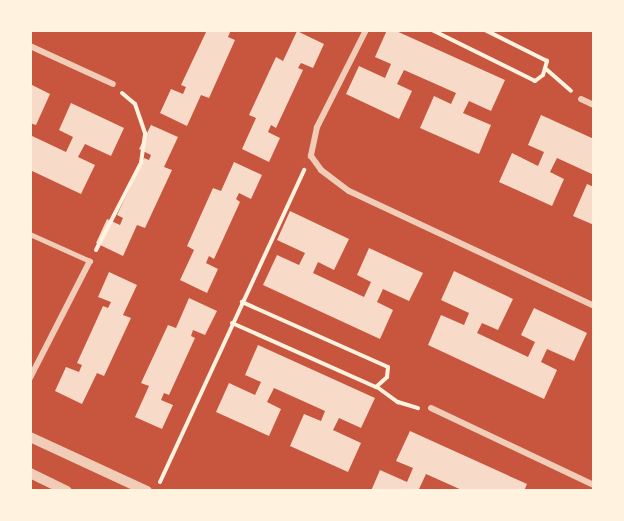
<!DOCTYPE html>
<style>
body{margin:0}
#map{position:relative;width:624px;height:521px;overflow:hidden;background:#c8553d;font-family:Helvetica,sans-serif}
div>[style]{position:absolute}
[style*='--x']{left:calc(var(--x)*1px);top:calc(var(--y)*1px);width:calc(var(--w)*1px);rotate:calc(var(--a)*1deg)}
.building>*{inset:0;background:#f7dbc8}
.path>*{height:4px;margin:-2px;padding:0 2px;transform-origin:2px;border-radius:2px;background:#fff3e0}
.service>*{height:4.5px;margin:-2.25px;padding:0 2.25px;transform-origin:2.25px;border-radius:2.25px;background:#f1ccb7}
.minor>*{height:6px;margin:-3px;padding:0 3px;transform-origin:3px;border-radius:3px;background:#f1ccb7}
.tertiary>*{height:10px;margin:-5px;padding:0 5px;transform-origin:5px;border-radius:5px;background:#f1ccb7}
span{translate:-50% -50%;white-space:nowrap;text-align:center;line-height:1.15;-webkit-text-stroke:4.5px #fff3e0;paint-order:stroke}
.frame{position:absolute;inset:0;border:32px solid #fff3e0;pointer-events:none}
</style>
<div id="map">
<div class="building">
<i style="clip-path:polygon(207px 30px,231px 30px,228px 37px,235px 40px,209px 98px,201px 95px,187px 126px,160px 113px,171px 89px,183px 94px,186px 87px,181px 85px)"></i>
<i style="clip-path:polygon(387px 30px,394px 30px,505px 80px,491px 111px,469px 101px,463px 113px,491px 125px,479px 154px,420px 128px,434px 96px,451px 104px,456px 93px,404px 70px,397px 84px,412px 91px,399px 119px,346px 94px,359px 66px,385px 78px,391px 64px,375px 57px)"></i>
<i style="clip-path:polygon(297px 31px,324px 44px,313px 68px,301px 63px,298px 68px,303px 70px,276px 128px,271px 125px,268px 132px,280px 138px,269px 162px,242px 149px,256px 118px,249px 115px,276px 57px,283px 61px)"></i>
<i style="clip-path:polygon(30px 84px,50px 94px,36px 125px,30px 123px)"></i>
<i style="clip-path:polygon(71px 103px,124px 128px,111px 156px,85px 144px,78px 157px,95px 165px,81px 194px,30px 170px,30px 135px,66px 152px,73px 137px,59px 130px)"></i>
<i style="clip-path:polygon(541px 115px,594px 139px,594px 175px,557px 158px,550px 172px,564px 179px,552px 206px,499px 182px,512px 153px,538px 166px,544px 152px,528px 145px)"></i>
<i style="clip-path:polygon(151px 125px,178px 137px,164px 167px,172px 170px,145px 228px,137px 225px,123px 256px,96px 243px,107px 219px,120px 225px,123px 218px,117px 215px,144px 158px,149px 160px,151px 155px,139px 149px)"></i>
<i style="clip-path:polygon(234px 162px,262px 175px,251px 199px,239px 193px,236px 199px,240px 202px,214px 259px,209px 256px,206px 263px,218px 269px,207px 293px,180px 280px,194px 250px,187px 246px,213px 188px,221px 191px)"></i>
<i style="clip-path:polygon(587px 184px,594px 187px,594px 225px,573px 216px)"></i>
<i style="clip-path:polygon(290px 211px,349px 239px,334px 270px,318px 262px,313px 273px,364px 297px,371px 282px,357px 275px,369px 248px,423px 273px,409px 301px,383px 289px,377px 302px,393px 310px,380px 339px,263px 285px,277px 255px,299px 265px,305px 253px,277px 240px)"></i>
<i style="clip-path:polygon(454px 271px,513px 299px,498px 330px,482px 323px,477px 333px,528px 357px,535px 342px,521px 335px,534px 308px,587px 333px,574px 361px,547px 349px,541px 362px,557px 370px,544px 399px,428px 345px,441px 315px,464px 325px,469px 313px,441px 300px)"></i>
<i style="clip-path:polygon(109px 272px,137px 285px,123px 315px,131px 318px,104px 376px,97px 373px,82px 404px,55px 391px,66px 367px,79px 372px,82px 365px,77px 363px,103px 306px,108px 308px,111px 302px,98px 297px)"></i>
<i style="clip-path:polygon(189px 298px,217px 311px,205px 335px,193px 330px,191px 336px,195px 338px,169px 395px,164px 393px,161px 400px,173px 405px,162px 429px,135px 417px,149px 386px,141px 383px,168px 325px,176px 328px)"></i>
<i style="clip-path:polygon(258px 345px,375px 398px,361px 428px,339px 418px,333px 430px,361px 443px,348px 472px,290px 446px,304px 414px,321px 421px,325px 411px,274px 388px,267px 402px,281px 409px,269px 436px,216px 412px,229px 383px,255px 395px,261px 382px,245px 375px)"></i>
<i style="clip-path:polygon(410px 431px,527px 484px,524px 491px,464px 491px,426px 474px,419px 489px,424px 491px,371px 491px,380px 470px,407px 482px,413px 468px,396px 461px)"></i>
</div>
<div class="path">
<i style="--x:432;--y:30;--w:115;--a:26.3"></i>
<i style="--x:535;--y:81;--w:10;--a:-37"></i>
<i style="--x:543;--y:75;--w:15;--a:-74"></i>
<i style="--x:547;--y:61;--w:69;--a:-153.4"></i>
<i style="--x:546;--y:69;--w:33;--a:41"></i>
<i style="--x:96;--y:250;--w:98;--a:-62.7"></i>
<i style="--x:141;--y:163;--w:30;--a:-82"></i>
<i style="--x:145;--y:133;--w:31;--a:-109"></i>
<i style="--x:135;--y:104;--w:17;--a:-140"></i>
<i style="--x:232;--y:323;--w:158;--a:24"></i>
<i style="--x:376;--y:387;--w:15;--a:-42"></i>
<i style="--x:387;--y:377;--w:10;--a:-84"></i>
<i style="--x:388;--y:367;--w:160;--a:-156"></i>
<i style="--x:377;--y:387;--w:26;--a:36"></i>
<i style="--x:398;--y:402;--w:21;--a:17"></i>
<i style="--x:160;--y:482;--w:344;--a:-65.2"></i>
</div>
<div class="service">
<i style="--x:30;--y:234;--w:66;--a:24.2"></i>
</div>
<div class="minor">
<i style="--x:366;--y:30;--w:109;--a:116.8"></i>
<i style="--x:317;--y:127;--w:30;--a:102"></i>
<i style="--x:311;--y:156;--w:17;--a:54"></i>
<i style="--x:321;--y:170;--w:35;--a:37"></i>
<i style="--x:349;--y:191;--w:271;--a:25.1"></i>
<i style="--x:30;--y:46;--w:91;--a:24.6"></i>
<i style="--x:581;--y:99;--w:14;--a:25"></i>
<i style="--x:30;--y:378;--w:131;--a:-62.9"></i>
<i style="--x:431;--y:408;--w:180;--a:25.3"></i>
</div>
<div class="tertiary">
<i style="--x:30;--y:437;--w:129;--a:24.8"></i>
<i style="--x:30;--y:473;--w:41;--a:25.9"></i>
</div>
<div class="frame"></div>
</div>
